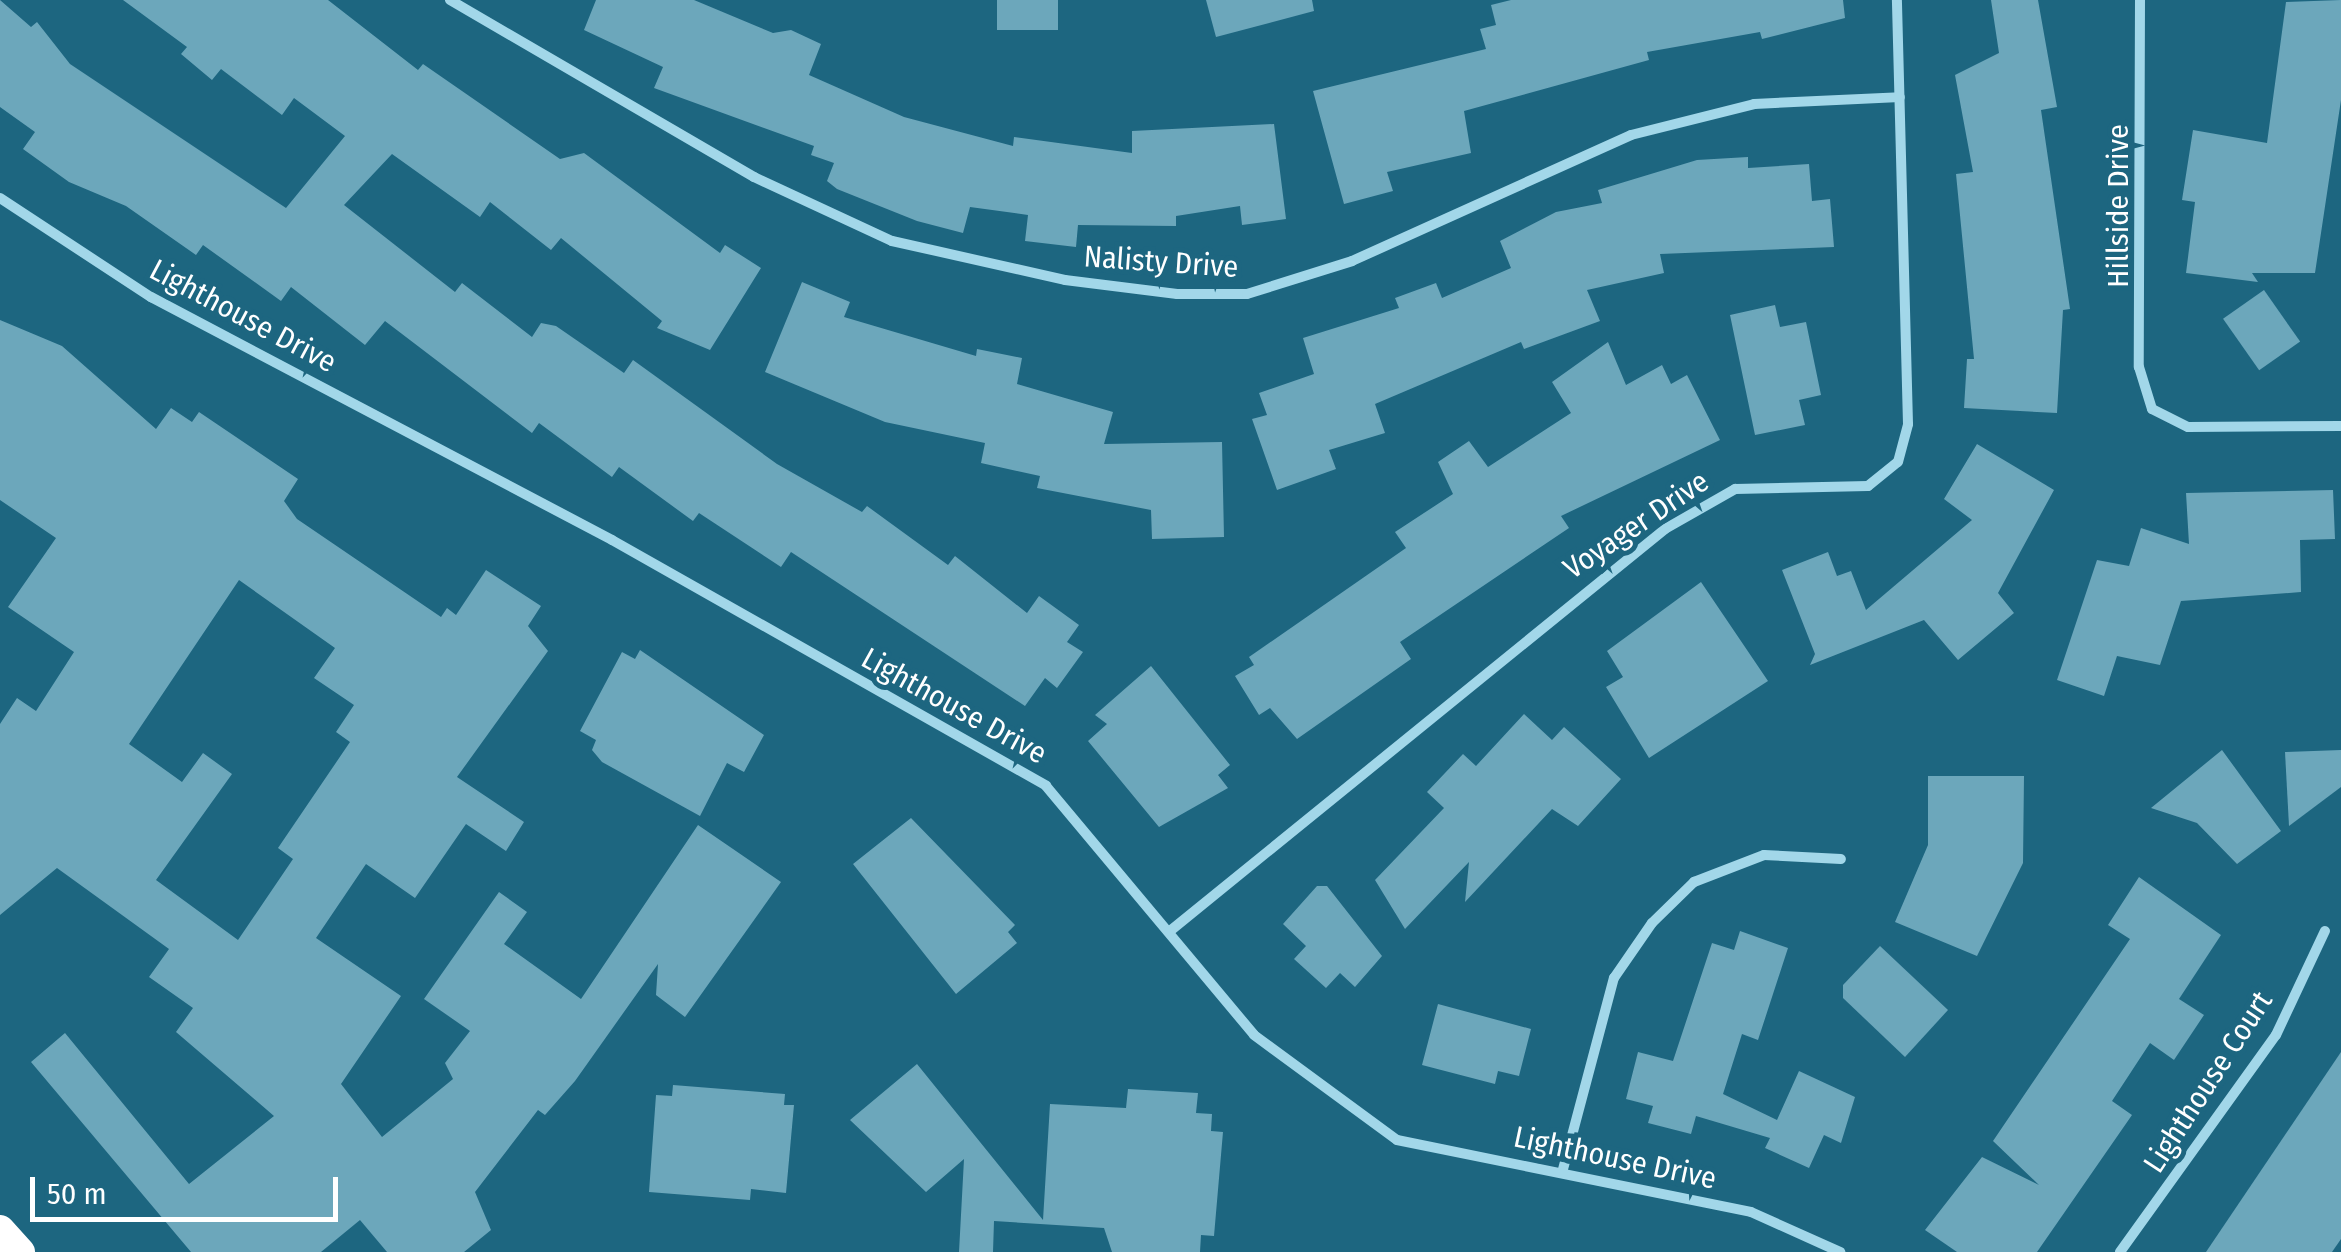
<!DOCTYPE html>
<style>
body{margin:0}
#map{position:relative;width:2341px;height:1252px;overflow:hidden;background:#1d6680;font-family:"Fira Sans Condensed",sans-serif}
div>[style]{position:absolute}
[style*='--x']{left:calc(var(--x)*1px);top:calc(var(--y)*1px);width:calc(var(--w)*1px);rotate:calc(var(--a)*1deg)}
.building>*{inset:0;background:#6ca7bb;transform-origin:0 0}
.minor>*{height:10px;margin:-5px;padding:0 5px;transform-origin:5px;border-radius:5px;background:#a2d7e9}
.motorway>*{height:30px;margin:-15px;padding:0 15px;transform-origin:15px;border-radius:15px;background:#fff}
span{translate:-50% -50%;white-space:nowrap;text-align:center;line-height:1.15;-webkit-text-stroke:10px #1d6680;paint-order:stroke}
.street-label{font-size:30px;color:#fff}
.scale{position:absolute;left:30px;top:1177px;width:308px;height:45px;box-sizing:border-box;border:5px solid #fff;border-top:0;padding-left:12px;font-size:30px;line-height:35px;white-space:nowrap;color:#fff;-webkit-text-stroke:8px #1d6680;paint-order:stroke}
</style>
<div id="map">
<div class="building">
<i style="clip-path:polygon(0 0,31px 27px,37px 22px,70px 64px,286px 208px,345px 136px,294px 98px,282px 115px,221px 69px,212px 80px,181px 54px,187px 47px,123px 0,328px 0,418px 70px,423px 64px,560px 159px,584px 153px,720px 253px,725px 245px,761px 268px,710px 350px,657px 328px,662px 321px,561px 238px,551px 250px,490px 202px,480px 217px,392px 154px,344px 205px,455px 292px,462px 283px,532px 337px,541px 323px,556px 326px,624px 373px,633px 360px,777px 464px,862px 512px,867px 506px,948px 565px,955px 556px,1027px 613px,1039px 596px,1079px 625px,1067px 642px,1083px 652px,1057px 688px,1045px 678px,1025px 706px,791px 552px,781px 567px,699px 513px,693px 521px,619px 467px,612px 477px,539px 423px,532px 433px,385px 321px,365px 345px,291px 287px,281px 301px,203px 245px,196px 255px,126px 206px,69px 182px,23px 149px,35px 132px,0 107px)"></i>
<i style="clip-path:polygon(596px 0,694px 0,773px 33px,791px 30px,821px 44px,809px 75px,904px 117px,1013px 146px,1014px 137px,1132px 153px,1132px 131px,1274px 124px,1286px 219px,1242px 225px,1240px 206px,1176px 216px,1176px 226px,1078px 225px,1076px 247px,1025px 241px,1028px 215px,970px 207px,963px 233px,917px 221px,837px 189px,827px 181px,834px 163px,811px 155px,814px 146px,654px 88px,663px 67px,584px 30px)"></i>
<i style="left:997px;top:0;width:61px;height:30px"></i>
<i style="clip-path:polygon(1206px 0,1312px 0,1314px 11px,1216px 37px)"></i>
<i style="clip-path:polygon(1511px 0,1843px 0,1845px 18px,1762px 39px,1760px 32px,1647px 52px,1649px 60px,1464px 111px,1471px 153px,1387px 172px,1393px 191px,1344px 204px,1313px 91px,1486px 49px,1480px 29px,1496px 25px,1491px 5px)"></i>
<i style="clip-path:polygon(1991px 0,2038px 0,2057px 107px,2041px 110px,2070px 309px,2063px 310px,2057px 413px,1964px 408px,1967px 359px,1974px 359px,1956px 174px,1973px 172px,1955px 75px,1999px 53px)"></i>
<i style="clip-path:polygon(2341px 0,2341px 100px,2315px 273px,2252px 273px,2258px 282px,2186px 273px,2195px 202px,2182px 200px,2193px 130px,2267px 143px,2286px 2px)"></i>
<i style="clip-path:polygon(1748px 157px,1748px 168px,1809px 164px,1812px 201px,1830px 199px,1834px 247px,1660px 254px,1664px 273px,1587px 290px,1600px 321px,1524px 349px,1521px 342px,1375px 404px,1385px 433px,1329px 450px,1336px 469px,1277px 490px,1252px 419px,1267px 415px,1259px 393px,1314px 374px,1303px 338px,1399px 308px,1395px 298px,1436px 283px,1442px 298px,1511px 268px,1500px 241px,1556px 212px,1602px 203px,1598px 190px,1697px 160px)"></i>
<i style="clip-path:polygon(802px 282px,850px 302px,844px 317px,976px 356px,977px 349px,1022px 358px,1017px 384px,1113px 412px,1104px 444px,1222px 442px,1224px 537px,1152px 539px,1151px 510px,1037px 488px,1040px 476px,981px 463px,985px 443px,885px 422px,765px 372px)"></i>
<i style="left:2264px;top:290px;width:63px;height:50px;rotate:55deg"></i>
<i style="clip-path:polygon(1775px 305px,1780px 327px,1806px 322px,1821px 395px,1799px 400px,1805px 425px,1755px 435px,1730px 315px)"></i>
<i style="clip-path:polygon(evenodd,0 320px,62px 346px,156px 429px,171px 408px,192px 422px,199px 412px,298px 479px,284px 501px,297px 519px,441px 617px,447px 608px,456px 615px,486px 570px,541px 606px,528px 626px,548px 651px,457px 777px,524px 822px,506px 851px,466px 824px,415px 898px,366px 864px,316px 938px,401px 996px,341px 1084px,382px 1137px,453px 1079px,445px 1063px,470px 1031px,424px 999px,499px 892px,527px 912px,504px 944px,581px 999px,698px 825px,781px 882px,685px 1017px,656px 995px,658px 964px,575px 1081px,545px 1115px,538px 1110px,475px 1192px,491px 1230px,464px 1252px,387px 1252px,360px 1220px,321px 1252px,191px 1252px,31px 1062px,65px 1033px,189px 1184px,274px 1116px,176px 1032px,193px 1008px,149px 977px,169px 949px,57px 868px,0 915px,0 724px,17px 698px,36px 711px,74px 652px,8px 607px,56px 538px,0 500px,0 320px,239px 580px,335px 648px,314px 678px,354px 705px,336px 732px,350px 742px,278px 848px,293px 859px,238px 940px,156px 880px,232px 774px,203px 753px,182px 782px,129px 744px,239px 580px)"></i>
<i style="clip-path:polygon(1608px 342px,1626px 385px,1662px 365px,1671px 384px,1687px 375px,1720px 440px,1561px 516px,1569px 528px,1400px 642px,1411px 659px,1297px 739px,1270px 708px,1259px 715px,1235px 676px,1254px 665px,1249px 657px,1406px 548px,1395px 532px,1453px 494px,1438px 462px,1469px 441px,1488px 467px,1571px 413px,1552px 382px)"></i>
<i style="clip-path:polygon(1977px 444px,2054px 490px,1998px 593px,2014px 613px,1958px 660px,1924px 620px,1810px 665px,1815px 654px,1782px 570px,1828px 552px,1837px 576px,1851px 571px,1866px 610px,1972px 520px,1944px 499px)"></i>
<i style="clip-path:polygon(2333px 490px,2335px 539px,2300px 540px,2301px 592px,2181px 601px,2160px 665px,2117px 656px,2104px 696px,2057px 680px,2097px 560px,2129px 566px,2141px 528px,2189px 544px,2186px 493px)"></i>
<i style="clip-path:polygon(1701px 582px,1768px 681px,1649px 758px,1606px 687px,1623px 677px,1607px 651px)"></i>
<i style="clip-path:polygon(640px 650px,764px 735px,744px 772px,727px 763px,700px 816px,602px 762px,592px 750px,596px 740px,580px 731px,622px 652px,635px 659px)"></i>
<i style="clip-path:polygon(1151px 666px,1230px 765px,1218px 775px,1228px 788px,1159px 827px,1088px 741px,1107px 724px,1095px 715px)"></i>
<i style="clip-path:polygon(1524px 714px,1552px 740px,1564px 727px,1621px 779px,1578px 826px,1552px 809px,1465px 902px,1469px 862px,1405px 929px,1375px 880px,1444px 808px,1427px 792px,1463px 754px,1476px 766px)"></i>
<i style="clip-path:polygon(2222px 750px,2281px 831px,2237px 864px,2197px 823px,2151px 808px)"></i>
<i style="clip-path:polygon(2341px 750px,2341px 787px,2289px 826px,2285px 752px)"></i>
<i style="clip-path:polygon(1928px 776px,2024px 776px,2023px 863px,1977px 956px,1895px 922px,1928px 845px)"></i>
<i style="clip-path:polygon(911px 818px,1015px 925px,1008px 932px,1017px 943px,956px 994px,853px 864px)"></i>
<i style="clip-path:polygon(2139px 877px,2221px 935px,2179px 999px,2204px 1015px,2174px 1060px,2150px 1043px,2112px 1101px,2132px 1115px,2037px 1252px,1957px 1252px,1925px 1230px,1982px 1157px,2039px 1185px,1993px 1141px,2130px 939px,2108px 925px)"></i>
<i style="clip-path:polygon(1317px 886px,1327px 886px,1382px 956px,1355px 987px,1340px 973px,1326px 988px,1294px 959px,1306px 946px,1283px 924px)"></i>
<i style="clip-path:polygon(1740px 931px,1788px 948px,1758px 1040px,1742px 1034px,1723px 1094px,1777px 1120px,1799px 1071px,1855px 1097px,1841px 1143px,1824px 1135px,1809px 1168px,1765px 1148px,1770px 1138px,1696px 1116px,1691px 1134px,1648px 1123px,1653px 1106px,1626px 1099px,1638px 1052px,1673px 1061px,1712px 943px,1734px 950px)"></i>
<i style="clip-path:polygon(1880px 946px,1948px 1010px,1905px 1057px,1843px 998px,1843px 985px)"></i>
<i style="clip-path:polygon(1438px 1004px,1531px 1029px,1519px 1076px,1498px 1071px,1495px 1084px,1422px 1065px)"></i>
<i style="clip-path:polygon(2341px 1052px,2341px 1239px,2332px 1252px,2206px 1252px)"></i>
<i style="clip-path:polygon(917px 1064px,1043px 1220px,1050px 1104px,1126px 1108px,1128px 1089px,1198px 1093px,1196px 1113px,1212px 1114px,1211px 1131px,1223px 1132px,1214px 1236px,1201px 1235px,1200px 1252px,1112px 1252px,1104px 1228px,994px 1221px,993px 1252px,959px 1252px,964px 1159px,926px 1192px,850px 1120px)"></i>
<i style="clip-path:polygon(673px 1085px,785px 1094px,784px 1105px,794px 1105px,786px 1193px,751px 1189px,750px 1200px,649px 1192px,656px 1095px,672px 1096px)"></i>
</div>
<div class="minor">
<i style="--x:450;--y:0;--w:352;--a:30.2"></i>
<i style="--x:754;--y:177;--w:152;--a:24.9"></i>
<i style="--x:892;--y:241;--w:177;--a:12.7"></i>
<i style="--x:1065;--y:280;--w:113;--a:7.1"></i>
<i style="--x:1177;--y:294;--w:70;--a:0"></i>
<i style="--x:1247;--y:294;--w:110;--a:-17.4"></i>
<i style="--x:1352;--y:261;--w:306;--a:-24.3"></i>
<i style="--x:1631;--y:135;--w:127;--a:-14.1"></i>
<i style="--x:1754;--y:104;--w:146;--a:-2.7"></i>
<i style="--x:2140;--y:0;--w:367;--a:90.2"></i>
<i style="--x:2139;--y:367;--w:44;--a:72.8"></i>
<i style="--x:2152;--y:409;--w:40;--a:26.6"></i>
<i style="--x:2188;--y:427;--w:153;--a:-0.4"></i>
<i style="--x:0;--y:198;--w:181;--a:33.3"></i>
<i style="--x:151;--y:297;--w:521;--a:27.79"></i>
<i style="--x:612;--y:540;--w:499;--a:29.5"></i>
<i style="--x:1046;--y:786;--w:324;--a:50.1"></i>
<i style="--x:1254;--y:1035;--w:177;--a:36.3"></i>
<i style="--x:1397;--y:1140;--w:361;--a:11.5"></i>
<i style="--x:1751;--y:1212;--w:98;--a:24.2"></i>
<i style="--x:1170;--y:931;--w:638;--a:-39.08"></i>
<i style="--x:1665;--y:529;--w:81;--a:-29.7"></i>
<i style="--x:1735;--y:489;--w:133;--a:-1.3"></i>
<i style="--x:1868;--y:486;--w:38;--a:-39"></i>
<i style="--x:1898;--y:462;--w:39;--a:-75"></i>
<i style="--x:1908;--y:424;--w:424;--a:-91.5"></i>
<i style="--x:1562;--y:1173;--w:202;--a:-75.1"></i>
<i style="--x:1614;--y:978;--w:67;--a:-55.4"></i>
<i style="--x:1652;--y:923;--w:59;--a:-44.3"></i>
<i style="--x:1694;--y:882;--w:75;--a:-21.1"></i>
<i style="--x:1764;--y:855;--w:77;--a:3"></i>
<i style="--x:2120;--y:1252;--w:267;--a:-54.3"></i>
<i style="--x:2276;--y:1035;--w:115;--a:-64.8"></i>
</div>
<div class="motorway">
<i style="--x:0;--y:1230;--w:30;--a:48"></i>
</div>
<div class="street-label">
<span style="left:2118px;top:206px;rotate:-90deg">Hillside Drive</span>
<span style="left:1161px;top:262px;rotate:4deg">Nalisty Drive</span>
<span style="left:243px;top:316px;rotate:28deg">Lighthouse Drive</span>
<span style="left:1636px;top:525px;rotate:-34deg">Voyager Drive</span>
<span style="left:954px;top:706px;rotate:29deg">Lighthouse Drive</span>
<span style="left:2208px;top:1082px;rotate:-57deg">Lighthouse Court</span>
<span style="left:1615px;top:1158px;rotate:12deg">Lighthouse Drive</span>
</div>
<div class="scale">50 m</div>
</div>
